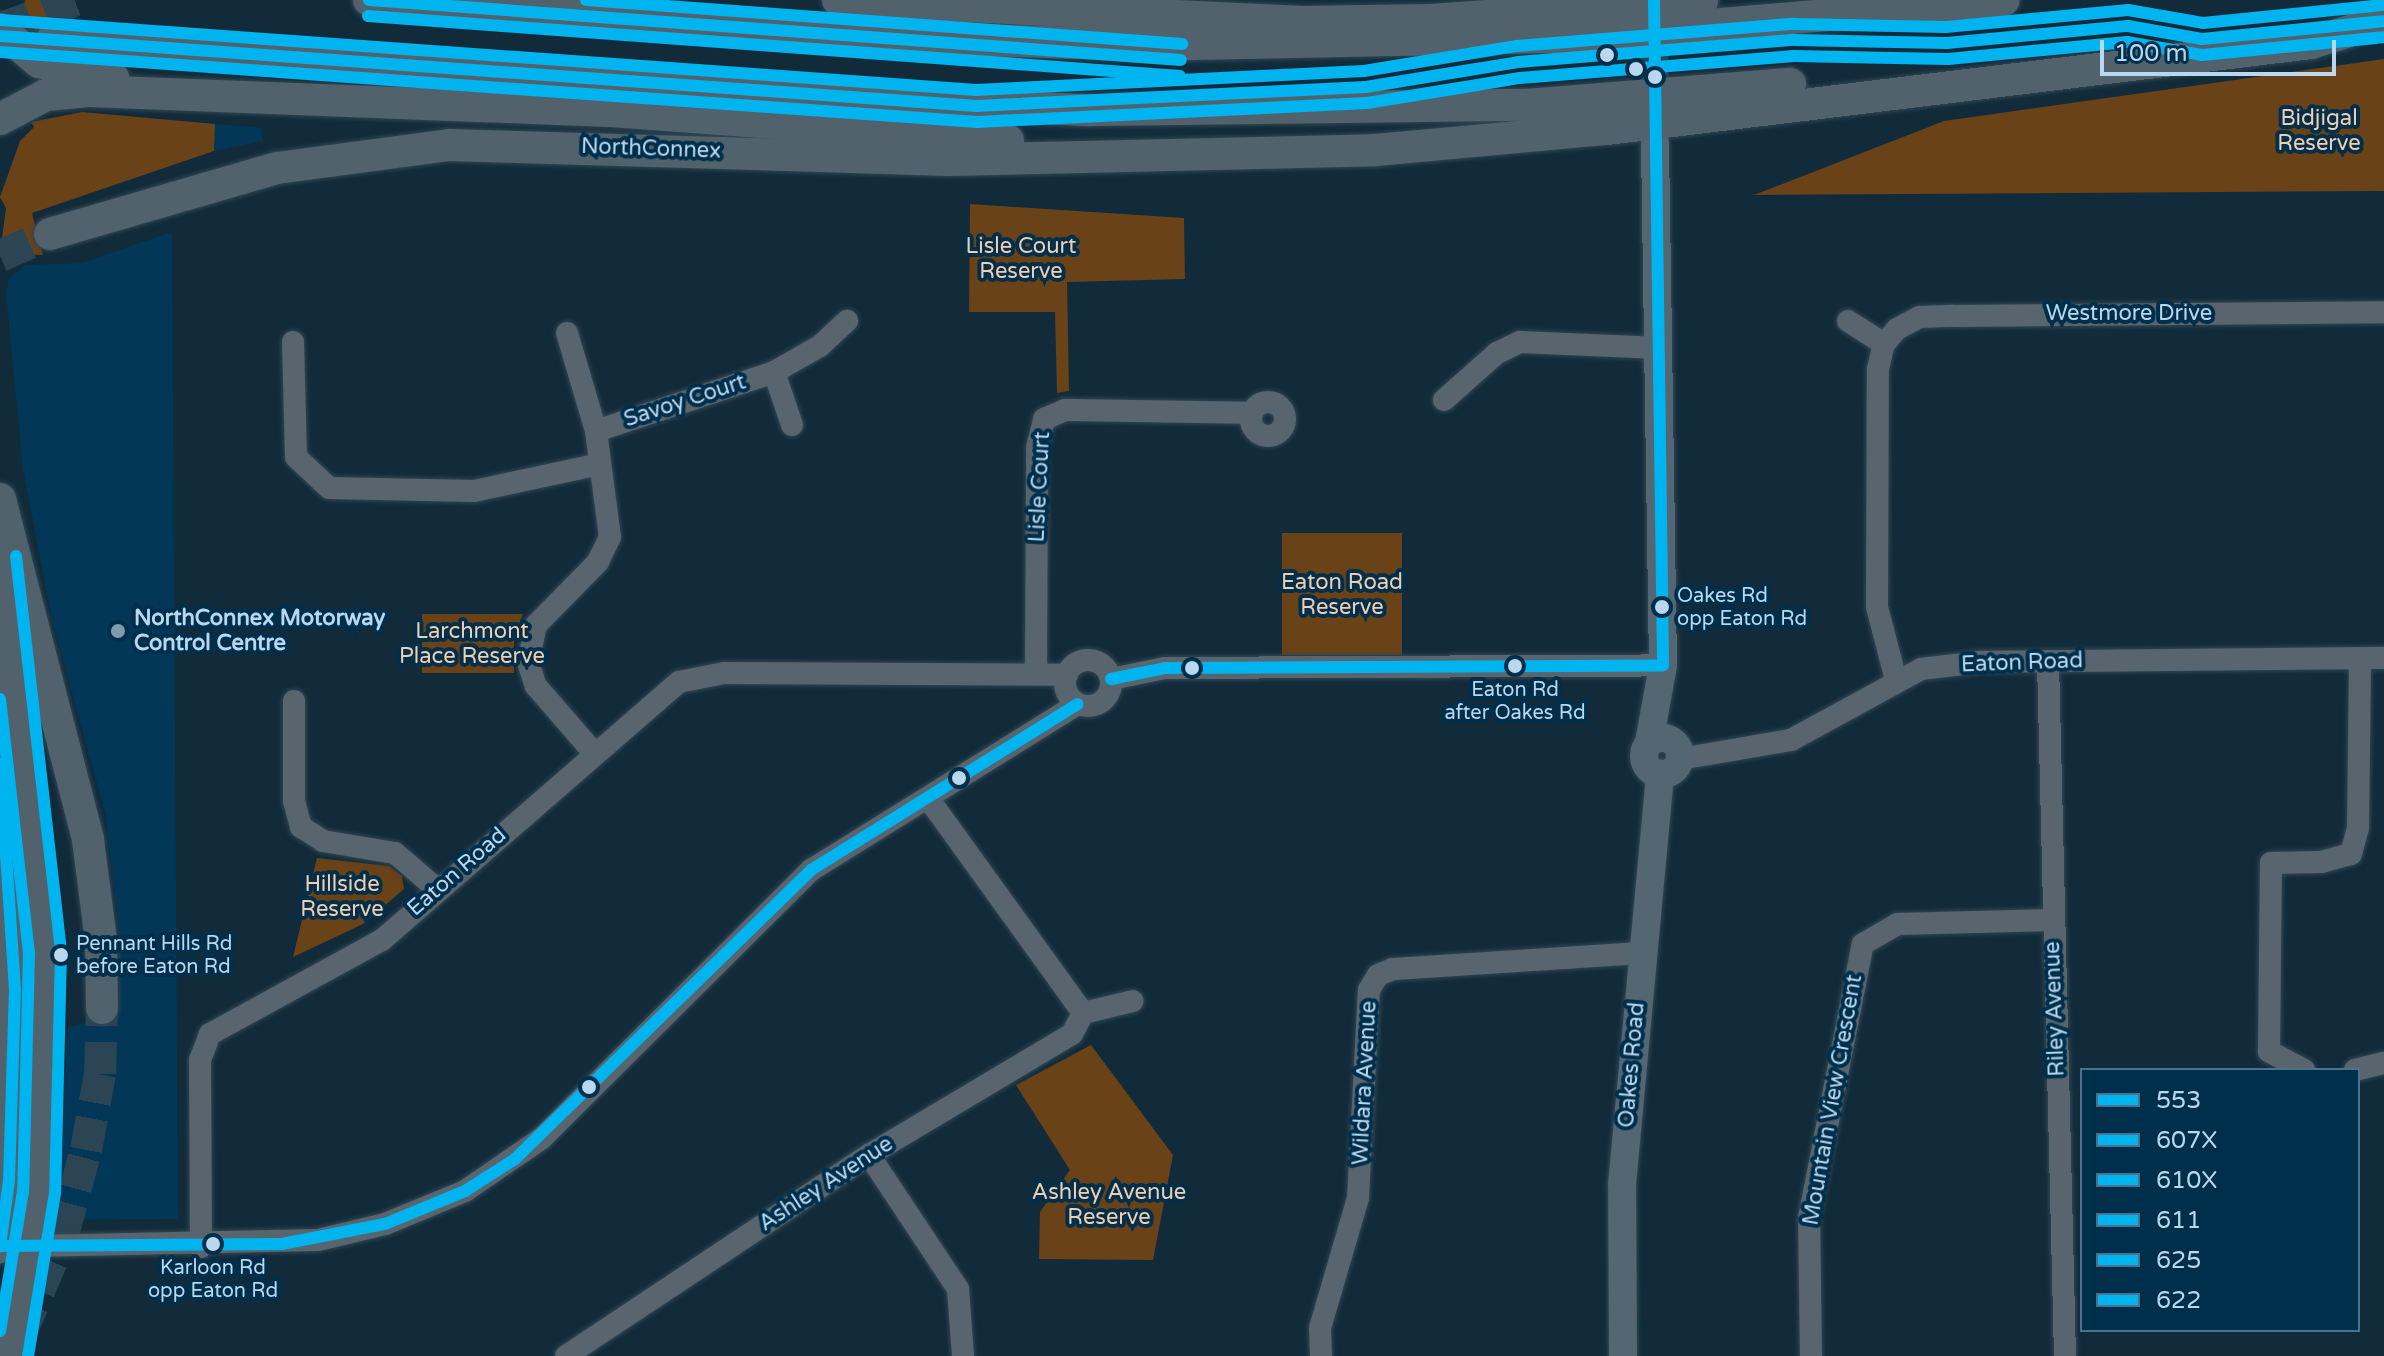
<!DOCTYPE html>
<style>
body{margin:0}
#map{position:relative;width:2384px;height:1356px;overflow:hidden;background:#122b3a;font-family:"Varela Round",sans-serif}
div>[style]{position:absolute}
[style*='--x']{left:calc(var(--x)*1px);top:calc(var(--y)*1px);width:calc(var(--w)*1px);rotate:calc(var(--a)*1deg)}
.built>*{inset:0;background:#023757}
.green>*{inset:0;background:#694218;transform-origin:0 0}
.major-tunnel>*{height:28px;margin-top:-14px;transform-origin:0;background:repeating-linear-gradient(90deg,#2b4555 0 28px,transparent 0 42px)}
.highway-tunnel>*{height:32px;margin-top:-16px;transform-origin:0;background:repeating-linear-gradient(90deg,#2b4555 0 32px,transparent 0 48px)}
.roads{filter:drop-shadow(0 0 2px #304653) drop-shadow(0 0 2px #304653)}
.minor>*{height:22px;margin:-11px;padding:0 11px;transform-origin:11px;border-radius:11px;background:#58656e}
.minor>.ring{margin:-11px;padding:0;box-sizing:content-box;background:none;border:22px solid #58656e;border-radius:50%}
.major>*{height:28px;margin:-14px;padding:0 14px;transform-origin:14px;border-radius:14px;background:#536671}
.major>.ring{margin:-14px;padding:0;box-sizing:content-box;background:none;border:28px solid #536671;border-radius:50%}
.highway>*{height:32px;margin:-16px;padding:0 16px;transform-origin:16px;border-radius:16px;background:#51626d}
.bus-1>*{height:12px;margin:-6px;padding:0 6px;transform-origin:6px;border-radius:6px;background:#00b5ef}
.bus-2>*{height:12px;margin:-6px;padding:0 6px;transform-origin:6px;border-radius:6px;background:#00b5ef}
.bus-3>*{height:12px;margin:-6px;padding:0 6px;transform-origin:6px;border-radius:6px;background:#00b5ef}
.bus-4>*{height:12px;margin:-6px;padding:0 6px;transform-origin:6px;border-radius:6px;background:#00b5ef}
.bus-5>*{height:12px;margin:-6px;padding:0 6px;transform-origin:6px;border-radius:6px;background:#00b5ef}
.bus-6>*{height:12px;margin:-6px;padding:0 6px;transform-origin:6px;border-radius:6px;background:#00b5ef}
.dots>*{width:22px;height:22px;translate:-50% -50%;box-sizing:border-box;border:4px solid #002f4c;border-radius:50%}
span{translate:-50% -50%;white-space:nowrap;text-align:center;line-height:1.15;-webkit-text-stroke:8px #002f4c;paint-order:stroke}
.bus-label{font-size:20px;color:#b9d7ee}
.left{translate:0 -50%;text-align:left}
.park-label{font-size:22px;color:#f2cdae}
.street-label{font-size:22px;color:#b9d7ee}
.poi-label{font-size:22px;color:#b9d7ee;font-weight:700}
.legend{position:absolute;left:2080px;top:1068px;width:280px;height:264px;box-sizing:border-box;background:#002f4c;border:2px solid #4a728d;margin:0;padding:10px 14px;list-style:none;font-size:24px;color:#b9d7ee}
.legend li{display:flex;align-items:center;gap:16px;height:40px}
.legend b{width:40px;border:2px solid #4a728d}
.scale{position:absolute;left:2100px;top:40px;width:236px;height:36px;box-sizing:border-box;border:4px solid #b9d7ee;border-top:0;padding-left:10px;font-size:24px;line-height:28px;white-space:nowrap;color:#b9d7ee;-webkit-text-stroke:6px #002f4c;paint-order:stroke}
</style>
<div id="map">
<div class="built">
<i style="clip-path:polygon(215px 124px,261px 128px,263px 141px,214px 151px)"></i>
<i style="clip-path:polygon(172px 232px,178px 1219px,60px 1220px,67px 1028px,119px 1014px,119px 928px,105px 813px,52px 620px,23px 469px,6px 293px,9px 278px,26px 265px,82px 263px)"></i>
</div>
<div class="green">
<i style="clip-path:polygon(25px 0,58px 0,54px 60px,17px 34px)"></i>
<i style="clip-path:polygon(2384px 59px,2384px 191px,1754px 195px,1944px 121px)"></i>
<i style="clip-path:polygon(82px 112px,215px 124px,214px 151px,32px 213px,43px 255px,0 254px,6px 208px,0 197px,20px 141px,34px 127px,31px 122px)"></i>
<i style="clip-path:polygon(970px 204px,1184px 218px,1185px 279px,1067px 282px,1069px 391px,1057px 393px,1055px 312px,969px 312px)"></i>
<i style="left:1282px;top:533px;width:120px;height:122px"></i>
<i style="clip-path:polygon(422px 614px,523px 614px,514px 636px,514px 673px,422px 673px)"></i>
<i style="clip-path:polygon(317px 858px,389px 866px,402px 876px,404px 889px,363px 924px,293px 957px)"></i>
<i style="clip-path:polygon(1091px 1045px,1173px 1155px,1153px 1260px,1039px 1259px,1040px 1212px,1070px 1170px,1016px 1085px)"></i>
</div>
<div class="major-tunnel">
<i style="--x:1654;--y:9;--w:106;--a:89.5"></i>
</div>
<div class="highway-tunnel">
<i style="--x:0;--y:29;--w:81;--a:-20.9"></i>
<i style="--x:0;--y:256;--w:55;--a:-23.7"></i>
<i style="--x:20;--y:1335;--w:109;--a:-66.7"></i>
<i style="--x:63;--y:1235;--w:88;--a:-74.9"></i>
<i style="--x:86;--y:1150;--w:77;--a:-79.6"></i>
<i style="--x:100;--y:1074;--w:66;--a:-88.3"></i>
</div>
<div class="roads">
<div class="minor">
<i style="--x:1848;--y:321;--w:43;--a:32.6"></i>
<i style="--x:567;--y:333;--w:102;--a:73.5"></i>
<i style="--x:596;--y:431;--w:107;--a:82.5"></i>
<i style="--x:610;--y:537;--w:28;--a:116"></i>
<i style="--x:598;--y:562;--w:88;--a:134.5"></i>
<i style="--x:536;--y:625;--w:38;--a:102"></i>
<i style="--x:528;--y:662;--w:25;--a:72"></i>
<i style="--x:536;--y:686;--w:89;--a:49.1"></i>
<i style="--x:293;--y:342;--w:115;--a:88.5"></i>
<i style="--x:296;--y:457;--w:45;--a:43.2"></i>
<i style="--x:329;--y:488;--w:145;--a:1.2"></i>
<i style="--x:474;--y:491;--w:129;--a:-12.1"></i>
<i style="--x:774;--y:372;--w:56;--a:71.2"></i>
<i style="--x:1444;--y:400;--w:71;--a:-41.6"></i>
<i style="--x:1497;--y:353;--w:25;--a:-26"></i>
<i style="--x:1520;--y:342;--w:140;--a:2.5"></i>
<i class="ring" style="left:1251px;top:402px;width:12px;height:12px"></i>
<i style="--x:596;--y:431;--w:188;--a:-18.3"></i>
<i style="--x:774;--y:372;--w:53;--a:-29.5"></i>
<i style="--x:820;--y:346;--w:37;--a:-43"></i>
<i class="ring" style="left:1065px;top:660px;width:24px;height:24px"></i>
<i style="--x:2048;--y:661;--w:695;--a:88.6"></i>
<i style="--x:1036;--y:670;--w:222;--a:-89.7"></i>
<i style="--x:1037;--y:448;--w:30;--a:-76"></i>
<i style="--x:1044;--y:419;--w:23;--a:-23"></i>
<i style="--x:1065;--y:410;--w:187;--a:0.9"></i>
<i style="--x:1111;--y:679;--w:55;--a:-11.5"></i>
<i style="--x:1165;--y:668;--w:498;--a:-0.3"></i>
<i style="--x:1896;--y:680;--w:75;--a:-104.6"></i>
<i style="--x:1877;--y:607;--w:238;--a:-89.8"></i>
<i style="--x:1878;--y:369;--w:26;--a:-77"></i>
<i style="--x:1884;--y:344;--w:20;--a:-49"></i>
<i style="--x:1897;--y:329;--w:26;--a:-28"></i>
<i style="--x:1920;--y:317;--w:33;--a:-2"></i>
<i style="--x:1953;--y:316;--w:431;--a:-0.5"></i>
<i style="--x:294;--y:701;--w:100;--a:90"></i>
<i style="--x:294;--y:801;--w:27;--a:75"></i>
<i style="--x:301;--y:827;--w:26;--a:32"></i>
<i style="--x:323;--y:841;--w:73;--a:9.5"></i>
<i style="--x:395;--y:853;--w:55;--a:40.6"></i>
<i style="--x:1680;--y:759;--w:113;--a:-9.7"></i>
<i style="--x:1791;--y:740;--w:148;--a:-28.6"></i>
<i style="--x:1921;--y:669;--w:59;--a:-6.8"></i>
<i style="--x:1980;--y:662;--w:404;--a:-0.6"></i>
<i style="--x:928;--y:798;--w:265;--a:54.2"></i>
<i style="--x:2304;--y:1070;--w:40;--a:-152"></i>
<i style="--x:2269;--y:1051;--w:188;--a:-89.4"></i>
<i style="--x:2271;--y:863;--w:50;--a:-1.1"></i>
<i style="--x:2321;--y:862;--w:31;--a:-15"></i>
<i style="--x:2351;--y:854;--w:27;--a:-75"></i>
<i style="--x:2358;--y:828;--w:169;--a:-89.3"></i>
<i style="--x:2355;--y:1070;--w:30;--a:-14"></i>
<i style="--x:869;--y:1155;--w:161;--a:56.4"></i>
<i style="--x:958;--y:1289;--w:67;--a:85.7"></i>
<i style="--x:32;--y:1246;--w:286;--a:-1.2"></i>
<i style="--x:318;--y:1240;--w:69;--a:-13.4"></i>
<i style="--x:385;--y:1224;--w:87;--a:-22.4"></i>
<i style="--x:465;--y:1191;--w:93;--a:-34.5"></i>
<i style="--x:542;--y:1138;--w:380;--a:-44.9"></i>
<i style="--x:811;--y:870;--w:314;--a:-31.9"></i>
<i style="--x:201;--y:1247;--w:187;--a:-90.3"></i>
<i style="--x:200;--y:1060;--w:28;--a:-69"></i>
<i style="--x:210;--y:1034;--w:196;--a:-28.7"></i>
<i style="--x:382;--y:940;--w:393;--a:-41"></i>
<i style="--x:679;--y:682;--w:46;--a:-11.3"></i>
<i style="--x:724;--y:673;--w:343;--a:0.3"></i>
<i style="--x:566;--y:1356;--w:364;--a:-33.6"></i>
<i style="--x:869;--y:1155;--w:236;--a:-30.8"></i>
<i style="--x:1072;--y:1034;--w:24;--a:-62"></i>
<i style="--x:1083;--y:1013;--w:51;--a:-13.5"></i>
<i style="--x:1321;--y:1356;--w:28;--a:-92"></i>
<i style="--x:1320;--y:1328;--w:135;--a:-73.7"></i>
<i style="--x:1358;--y:1198;--w:208;--a:-87"></i>
<i style="--x:1369;--y:990;--w:17;--a:-59"></i>
<i style="--x:1378;--y:975;--w:16;--a:-22"></i>
<i style="--x:1393;--y:969;--w:249;--a:-3.7"></i>
<i style="--x:1811;--y:1356;--w:138;--a:-90.8"></i>
<i style="--x:1809;--y:1218;--w:279;--a:-78.9"></i>
<i style="--x:1863;--y:944;--w:39;--a:-30"></i>
<i style="--x:1897;--y:924;--w:156;--a:-1.5"></i>
</div>
<div class="major">
<i class="ring" style="left:1644px;top:738px;width:8px;height:8px"></i>
<i style="--x:1649;--y:743;--w:79;--a:-79.8"></i>
<i style="--x:1663;--y:665;--w:522;--a:-90.88"></i>
<i style="--x:1623;--y:1356;--w:171;--a:-90.3"></i>
<i style="--x:1622;--y:1185;--w:413;--a:-84.7"></i>
</div>
<div class="highway">
<i style="--x:369;--y:0;--w:519;--a:4.09"></i>
<i style="--x:887;--y:37;--w:255;--a:1.8"></i>
<i style="--x:1142;--y:45;--w:424;--a:-1.1"></i>
<i style="--x:1566;--y:37;--w:439;--a:-4.8"></i>
<i style="--x:838;--y:0;--w:465;--a:2.7"></i>
<i style="--x:1302;--y:22;--w:130;--a:-0.9"></i>
<i style="--x:1432;--y:20;--w:271;--a:-4.2"></i>
<i style="--x:0;--y:29;--w:51;--a:40.2"></i>
<i style="--x:39;--y:62;--w:76;--a:12.2"></i>
<i style="--x:53;--y:38;--w:797;--a:4.46"></i>
<i style="--x:848;--y:100;--w:243;--a:2.4"></i>
<i style="--x:1091;--y:110;--w:436;--a:-0.7"></i>
<i style="--x:1527;--y:105;--w:264;--a:-4.6"></i>
<i style="--x:0;--y:119;--w:52;--a:-27.6"></i>
<i style="--x:46;--y:95;--w:43;--a:-5.3"></i>
<i style="--x:89;--y:91;--w:521;--a:2.2"></i>
<i style="--x:610;--y:111;--w:399;--a:4.2"></i>
<i style="--x:50;--y:234;--w:236;--a:-16.2"></i>
<i style="--x:277;--y:168;--w:174;--a:-7.6"></i>
<i style="--x:449;--y:145;--w:501;--a:1.71"></i>
<i style="--x:950;--y:160;--w:425;--a:-1.3"></i>
<i style="--x:1375;--y:150;--w:233;--a:-5.2"></i>
<i style="--x:1607;--y:129;--w:709;--a:-6.96"></i>
<i style="--x:2311;--y:43;--w:71;--a:-17.2"></i>
<i style="--x:0;--y:499;--w:352;--a:75.5"></i>
<i style="--x:88;--y:840;--w:101;--a:82.6"></i>
<i style="--x:101;--y:940;--w:68;--a:89.2"></i>
<i style="--x:0;--y:558;--w:397;--a:83.5"></i>
<i style="--x:45;--y:952;--w:241;--a:91.4"></i>
<i style="--x:39;--y:1193;--w:165;--a:99.4"></i>
<i style="--x:0;--y:764;--w:225;--a:86.2"></i>
<i style="--x:15;--y:989;--w:192;--a:91.8"></i>
<i style="--x:9;--y:1181;--w:67;--a:97.8"></i>
</div>
</div>
<div class="bus-1">
<i style="--x:1654;--y:0;--w:665;--a:89.22"></i>
<i style="--x:1111;--y:679;--w:55;--a:-11.5"></i>
<i style="--x:1165;--y:668;--w:498;--a:-0.3"></i>
<i style="--x:0;--y:764;--w:225;--a:86.2"></i>
<i style="--x:15;--y:989;--w:192;--a:91.8"></i>
<i style="--x:9;--y:1181;--w:66;--a:97.9"></i>
<i style="--x:0;--y:1246;--w:282;--a:-0.4"></i>
<i style="--x:282;--y:1244;--w:105;--a:-11"></i>
<i style="--x:385;--y:1224;--w:87;--a:-22.4"></i>
<i style="--x:465;--y:1191;--w:59;--a:-32.6"></i>
<i style="--x:515;--y:1159;--w:414;--a:-44.3"></i>
<i style="--x:811;--y:870;--w:314;--a:-31.9"></i>
</div>
<div class="bus-2">
<i style="--x:369;--y:0;--w:814;--a:4.23"></i>
<i style="--x:0;--y:36;--w:979;--a:4.1"></i>
<i style="--x:976;--y:106;--w:390;--a:-2.8"></i>
<i style="--x:1366;--y:87;--w:154;--a:-9.3"></i>
<i style="--x:1518;--y:62;--w:277;--a:-4.6"></i>
<i style="--x:1794;--y:40;--w:153;--a:1.1"></i>
<i style="--x:1947;--y:43;--w:182;--a:-5.4"></i>
<i style="--x:2128;--y:26;--w:75;--a:10"></i>
<i style="--x:2202;--y:39;--w:183;--a:-5.6"></i>
</div>
<div class="bus-3">
<i style="--x:368;--y:16;--w:814;--a:4.23"></i>
<i style="--x:0;--y:52;--w:980;--a:4.1"></i>
<i style="--x:977;--y:122;--w:390;--a:-2.8"></i>
<i style="--x:1367;--y:103;--w:155;--a:-9.3"></i>
<i style="--x:1520;--y:78;--w:275;--a:-4.6"></i>
<i style="--x:1794;--y:56;--w:154;--a:1.1"></i>
<i style="--x:1948;--y:59;--w:180;--a:-5.4"></i>
<i style="--x:2127;--y:42;--w:76;--a:9.8"></i>
<i style="--x:2202;--y:55;--w:183;--a:-5.6"></i>
</div>
<div class="bus-4">
<i style="--x:586;--y:0;--w:598;--a:4.22"></i>
<i style="--x:1;--y:20;--w:978;--a:4.11"></i>
<i style="--x:976;--y:90;--w:388;--a:-2.8"></i>
<i style="--x:1364;--y:71;--w:155;--a:-9.3"></i>
<i style="--x:1517;--y:46;--w:277;--a:-4.6"></i>
<i style="--x:1793;--y:24;--w:153;--a:1.1"></i>
<i style="--x:1946;--y:27;--w:183;--a:-5.3"></i>
<i style="--x:2128;--y:10;--w:76;--a:9.8"></i>
<i style="--x:2203;--y:23;--w:180;--a:-5.7"></i>
</div>
<div class="bus-5">
<i style="--x:0;--y:699;--w:256;--a:83.5"></i>
<i style="--x:29;--y:953;--w:238;--a:91.4"></i>
<i style="--x:23;--y:1191;--w:142;--a:99.3"></i>
</div>
<div class="bus-6">
<i style="--x:16;--y:556;--w:399;--a:83.5"></i>
<i style="--x:61;--y:952;--w:241;--a:91.4"></i>
<i style="--x:55;--y:1193;--w:165;--a:99.4"></i>
</div>
<div class="dots">
<i style="left:1607px;top:55px;background:#b9d7ee"></i>
<i style="left:1636px;top:69px;background:#b9d7ee"></i>
<i style="left:1655px;top:77px;background:#b9d7ee"></i>
<i style="left:1662px;top:607px;background:#b9d7ee"></i>
<i style="left:118px;top:631px;background:#7f9baf"></i>
<i style="left:1515px;top:666px;background:#b9d7ee"></i>
<i style="left:1192px;top:668px;background:#b9d7ee"></i>
<i style="left:959px;top:778px;background:#b9d7ee"></i>
<i style="left:61px;top:955px;background:#b9d7ee"></i>
<i style="left:589px;top:1087px;background:#b9d7ee"></i>
<i style="left:213px;top:1244px;background:#b9d7ee"></i>
</div>
<div class="bus-label">
<span class="left" style="left:1677px;top:608px">Oakes Rd<br>opp Eaton Rd</span>
<span style="left:1515px;top:702px">Eaton Rd<br>after Oakes Rd</span>
<span class="left" style="left:76px;top:956px">Pennant Hills Rd<br>before Eaton Rd</span>
<span style="left:213px;top:1280px">Karloon Rd<br>opp Eaton Rd</span>
</div>
<div class="park-label">
<span style="left:2319px;top:131px">Bidjigal<br>Reserve</span>
<span style="left:1021px;top:259px">Lisle Court<br>Reserve</span>
<span style="left:1342px;top:595px">Eaton Road<br>Reserve</span>
<span style="left:472px;top:644px">Larchmont<br>Place Reserve</span>
<span style="left:342px;top:897px">Hillside<br>Reserve</span>
<span style="left:1109px;top:1205px">Ashley Avenue<br>Reserve</span>
</div>
<div class="street-label">
<span style="left:651px;top:149px;rotate:2deg">NorthConnex</span>
<span style="left:2129px;top:314px">Westmore Drive</span>
<span style="left:685px;top:401px;rotate:-18deg">Savoy Court</span>
<span style="left:1040px;top:487px;rotate:-87deg">Lisle Court</span>
<span style="left:2022px;top:663px;rotate:-2deg">Eaton Road</span>
<span style="left:457px;top:872px;rotate:-41deg">Eaton Road</span>
<span style="left:2055px;top:1009px;rotate:-92deg">Riley Avenue</span>
<span style="left:1632px;top:1065px;rotate:-85deg">Oakes Road</span>
<span style="left:1365px;top:1083px;rotate:-87deg">Wildara Avenue</span>
<span style="left:1833px;top:1100px;rotate:-80deg">Mountain View Crescent</span>
<span style="left:826px;top:1184px;rotate:-33deg">Ashley Avenue</span>
</div>
<div class="poi-label">
<span class="left" style="left:134px;top:631px">NorthConnex Motorway<br>Control Centre</span>
</div>
<ul class="legend">
<li><b style="height:10px;background:#00b5ef"></b>553</li>
<li><b style="height:10px;background:#00b5ef"></b>607X</li>
<li><b style="height:10px;background:#00b5ef"></b>610X</li>
<li><b style="height:10px;background:#00b5ef"></b>611</li>
<li><b style="height:10px;background:#00b5ef"></b>625</li>
<li><b style="height:10px;background:#00b5ef"></b>622</li>
</ul>
<div class="scale">100 m</div>
</div>
